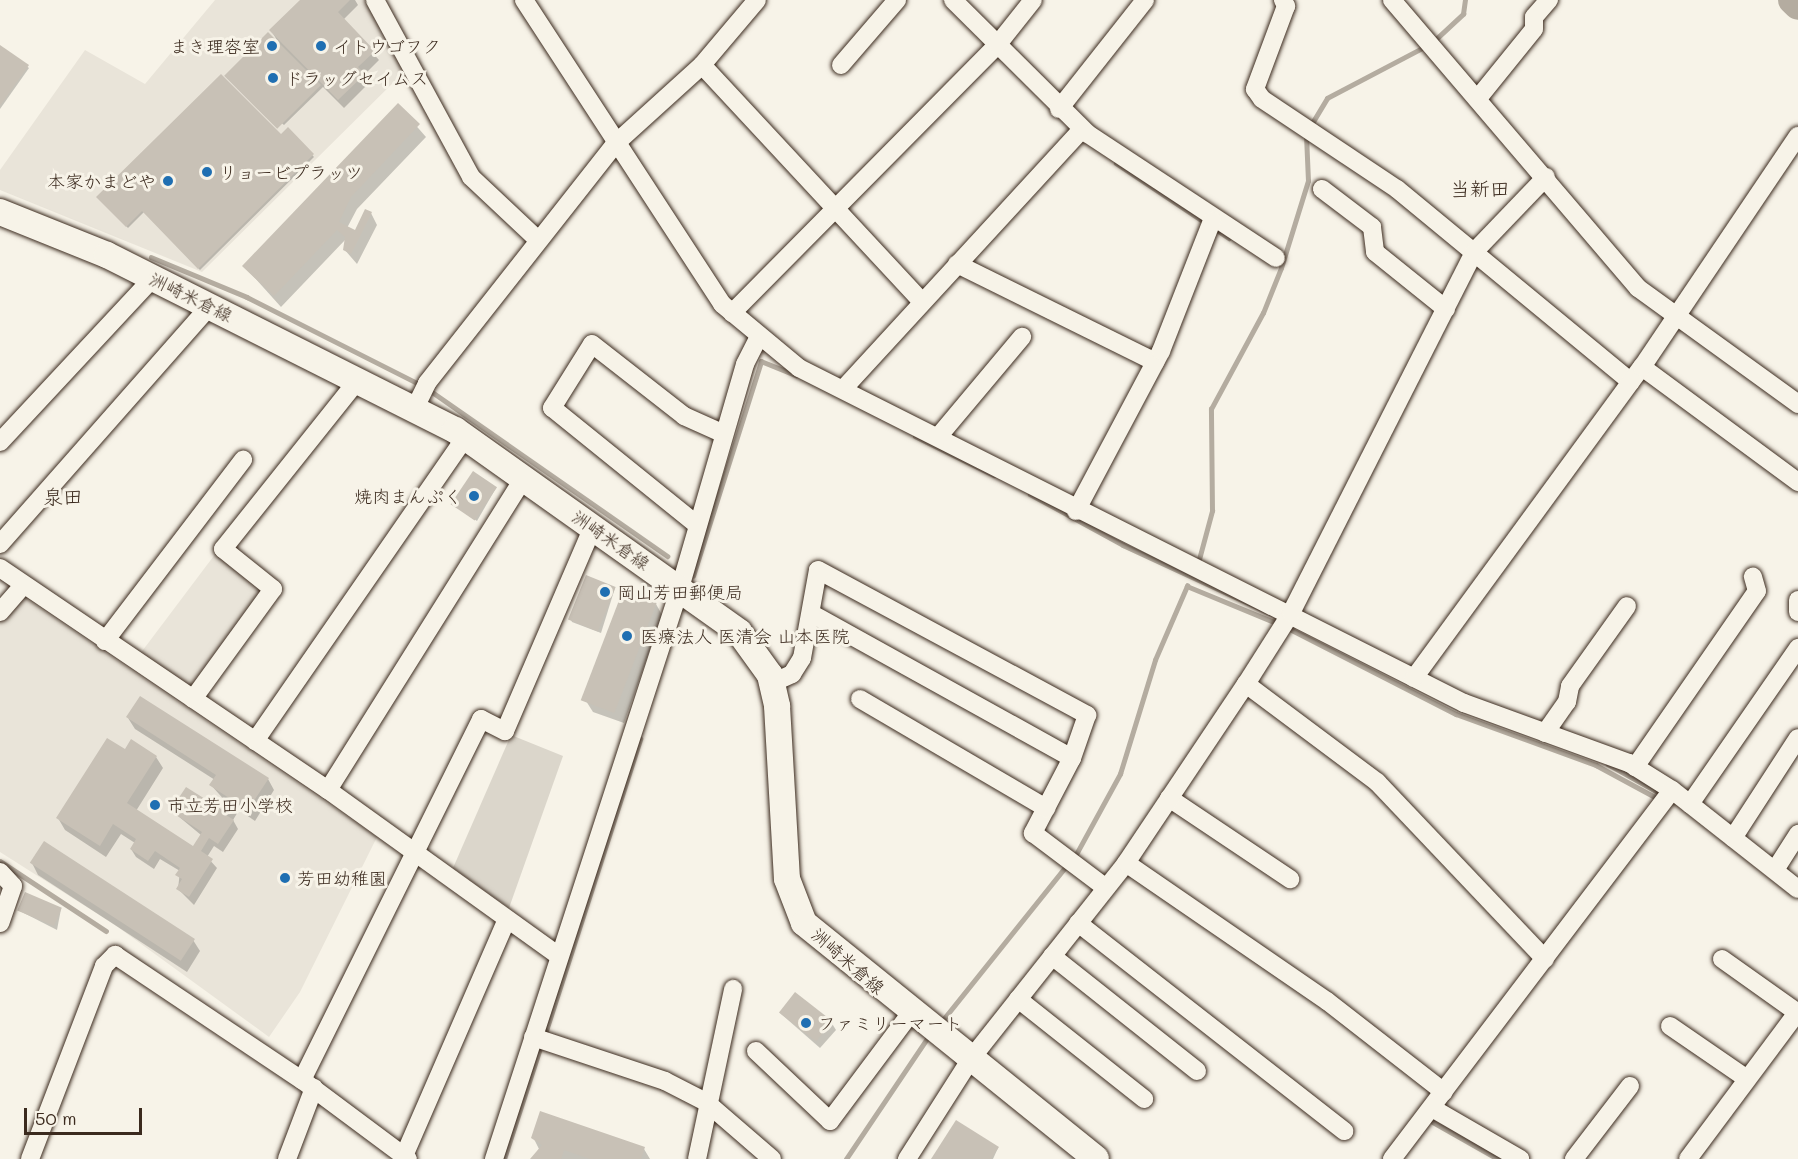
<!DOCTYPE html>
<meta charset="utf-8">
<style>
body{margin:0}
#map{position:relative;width:1798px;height:1159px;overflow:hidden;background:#f7f3e8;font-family:Mali,"Klee One",sans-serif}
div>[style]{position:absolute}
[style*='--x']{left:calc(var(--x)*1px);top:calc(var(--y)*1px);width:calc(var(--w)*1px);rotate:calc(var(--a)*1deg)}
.built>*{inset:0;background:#e9e4d9;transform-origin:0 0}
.green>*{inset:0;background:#dbd6cb}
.shadow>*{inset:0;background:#0003}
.stream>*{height:4.5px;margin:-2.25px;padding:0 2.25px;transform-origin:2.25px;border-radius:2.25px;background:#b4aca0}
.river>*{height:28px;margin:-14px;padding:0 14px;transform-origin:14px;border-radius:14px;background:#b4aca0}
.building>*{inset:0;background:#c8c1b6;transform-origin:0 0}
.roads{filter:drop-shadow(0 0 2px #3b2a1e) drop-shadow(0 0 2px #3b2a1e)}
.street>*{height:18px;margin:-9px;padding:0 9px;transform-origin:9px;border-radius:9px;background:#f7f3e8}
.secondary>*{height:26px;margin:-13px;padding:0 13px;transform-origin:13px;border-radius:13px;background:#f7f3e8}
.dots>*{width:16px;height:16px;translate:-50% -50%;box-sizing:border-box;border:3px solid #f7f3e8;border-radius:50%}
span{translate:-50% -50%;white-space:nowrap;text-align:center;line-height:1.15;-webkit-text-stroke:6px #f7f3e8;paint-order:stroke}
.poi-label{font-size:18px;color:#3b2a1e}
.right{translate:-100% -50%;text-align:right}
.left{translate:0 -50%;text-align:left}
.street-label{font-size:18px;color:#3b2a1e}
.neighbourhood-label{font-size:20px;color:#3b2a1e}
.scale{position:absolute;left:24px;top:1108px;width:118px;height:27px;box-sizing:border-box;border:3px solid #3b2a1e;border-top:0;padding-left:8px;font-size:18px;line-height:21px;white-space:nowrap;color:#3b2a1e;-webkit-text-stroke:4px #f7f3e8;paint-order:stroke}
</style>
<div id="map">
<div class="built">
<i style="clip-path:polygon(215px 0,365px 0,404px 72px,202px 272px,0 190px,0 170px,85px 50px,145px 84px)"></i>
<i style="left:216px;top:553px;width:63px;height:127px;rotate:37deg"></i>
<i style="clip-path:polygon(22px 596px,377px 837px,300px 992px,269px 1037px,115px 925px,0 852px,0 621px)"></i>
</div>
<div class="green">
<i style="clip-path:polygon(511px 735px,563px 756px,509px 908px,453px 868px)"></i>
</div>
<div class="shadow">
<i style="clip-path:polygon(302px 0,355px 0,358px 5px,343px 20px,379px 60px,364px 75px,369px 83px,344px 108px,323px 87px,284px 125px,227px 78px,278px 42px,271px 30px)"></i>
<i style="clip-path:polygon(0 47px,29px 68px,0 109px)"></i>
<i style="clip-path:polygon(398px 105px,426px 137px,357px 209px,347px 228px,355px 232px,371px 213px,377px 225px,357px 264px,344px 249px,346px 239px,281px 307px,244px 266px)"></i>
<i style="clip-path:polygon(288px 129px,314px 157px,200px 270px,144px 212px,128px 228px,99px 199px,281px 137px)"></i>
<i style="clip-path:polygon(496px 488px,477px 521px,453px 505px)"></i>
<i style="clip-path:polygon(615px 588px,601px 633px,572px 622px,571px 620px)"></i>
<i style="clip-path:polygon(656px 604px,662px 615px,624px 723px,593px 712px,586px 701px)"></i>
<i style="clip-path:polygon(128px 718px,268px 779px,274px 790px,255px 821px,239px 810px,233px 820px,238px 829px,223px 852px,214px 846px,207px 857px,217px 868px,194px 905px,178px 889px,180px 871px,160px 859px,154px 869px,136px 857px,131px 849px,135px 843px,121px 834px,106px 857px,65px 830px,58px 818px,125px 751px,156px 757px,163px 768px,136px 811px,193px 848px,201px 835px,172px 811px,222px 811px,227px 803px,211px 785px,215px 780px,135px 729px)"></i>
<i style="clip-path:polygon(32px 863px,193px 940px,200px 951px,187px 972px,38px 875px)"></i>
<i style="clip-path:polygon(61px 909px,57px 930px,18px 910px)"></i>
<i style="clip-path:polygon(780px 1013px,831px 1022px,836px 1030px,820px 1048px)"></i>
<i style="clip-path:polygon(533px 1137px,644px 1149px,650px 1159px,533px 1159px,539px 1149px)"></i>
<i style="clip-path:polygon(998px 1148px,993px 1159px,933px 1159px)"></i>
</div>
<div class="stream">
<i style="--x:1434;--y:41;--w:40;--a:-43"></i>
<i style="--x:1463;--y:14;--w:14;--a:-82"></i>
<i style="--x:1311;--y:125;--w:31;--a:-59"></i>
<i style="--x:1327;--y:98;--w:110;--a:-27.7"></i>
<i style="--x:1116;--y:163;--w:108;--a:33.7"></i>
<i style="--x:1214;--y:228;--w:18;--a:34"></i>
<i style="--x:151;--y:257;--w:104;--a:22.6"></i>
<i style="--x:247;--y:297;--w:195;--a:26.8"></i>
<i style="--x:428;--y:389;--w:292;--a:34.9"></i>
<i style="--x:915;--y:436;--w:88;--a:26.3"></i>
<i style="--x:1030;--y:494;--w:106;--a:28.7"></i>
<i style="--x:1123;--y:545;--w:164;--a:24.8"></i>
<i style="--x:1198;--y:563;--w:54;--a:-74.9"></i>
<i style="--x:1212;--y:511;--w:102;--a:-90.6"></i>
<i style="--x:1211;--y:409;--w:109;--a:-61.6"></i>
<i style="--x:1263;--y:313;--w:48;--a:-68.2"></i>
<i style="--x:1281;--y:268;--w:91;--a:-72.8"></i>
<i style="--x:1308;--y:181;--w:46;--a:-92.5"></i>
<i style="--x:693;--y:576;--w:225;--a:-72.4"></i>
<i style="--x:761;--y:361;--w:38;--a:22"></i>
<i style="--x:1286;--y:627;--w:191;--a:27.1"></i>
<i style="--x:1456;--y:714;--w:149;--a:20"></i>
<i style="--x:1596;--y:765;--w:72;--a:28.4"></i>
<i style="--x:1608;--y:764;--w:63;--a:29.4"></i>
<i style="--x:1074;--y:858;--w:96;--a:-61.3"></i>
<i style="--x:1120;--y:774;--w:119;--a:-72.9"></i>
<i style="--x:1155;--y:660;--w:81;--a:-66.6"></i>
<i style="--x:1187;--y:586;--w:100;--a:22.4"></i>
<i style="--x:0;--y:861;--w:127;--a:33.4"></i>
<i style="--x:942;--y:1021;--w:201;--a:-51.3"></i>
<i style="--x:544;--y:1037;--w:313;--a:-72.1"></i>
<i style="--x:1433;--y:1122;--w:75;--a:29.6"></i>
<i style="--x:504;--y:1159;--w:120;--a:-72"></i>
<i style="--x:846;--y:1159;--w:143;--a:-56.1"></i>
</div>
<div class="river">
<i style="--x:1792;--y:0;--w:8;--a:45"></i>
</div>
<div class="building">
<i style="clip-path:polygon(300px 0,350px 0,338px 12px,375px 51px,358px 67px,365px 74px,338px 100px,269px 30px)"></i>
<i style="left:268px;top:32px;width:75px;height:62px;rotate:45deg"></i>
<i style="clip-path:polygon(0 45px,29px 65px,0 106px)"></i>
<i style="clip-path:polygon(221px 74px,281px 134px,288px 127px,314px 154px,198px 269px,142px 211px,126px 227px,96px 197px)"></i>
<i style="clip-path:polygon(398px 103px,420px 124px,351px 197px,339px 222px,355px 230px,365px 209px,372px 212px,351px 254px,343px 250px,345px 237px,337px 230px,274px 296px,242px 266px)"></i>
<i style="left:473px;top:471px;width:29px;height:40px;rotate:34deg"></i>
<i style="left:586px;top:575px;width:32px;height:48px;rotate:22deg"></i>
<i style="left:623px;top:590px;width:36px;height:118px;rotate:21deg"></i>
<i style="clip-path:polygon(140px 696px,269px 778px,248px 810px,235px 802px,226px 815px,234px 820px,218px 844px,209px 838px,201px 851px,213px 859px,189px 897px,176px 889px,182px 879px,175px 875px,180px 868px,155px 851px,148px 861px,130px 849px,136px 839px,113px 824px,100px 846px,56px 818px,107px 738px,125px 749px,131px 739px,157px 756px,127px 803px,193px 846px,202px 832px,170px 811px,186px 787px,221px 809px,229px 798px,209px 785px,216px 775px,126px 717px)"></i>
<i style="left:44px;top:841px;width:180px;height:26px;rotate:33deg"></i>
<i style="left:25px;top:892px;width:40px;height:20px;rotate:23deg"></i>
<i style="left:795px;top:992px;width:47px;height:26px;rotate:38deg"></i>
<i style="clip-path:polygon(540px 1111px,645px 1147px,641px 1159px,590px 1159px,564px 1150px,561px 1159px,530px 1159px,542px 1145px,531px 1138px)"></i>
<i style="clip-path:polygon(956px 1120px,999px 1147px,991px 1159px,931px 1159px)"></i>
</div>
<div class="roads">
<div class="street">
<i style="--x:375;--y:0;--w:201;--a:61.5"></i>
<i style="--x:471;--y:177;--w:92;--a:43.2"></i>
<i style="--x:524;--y:0;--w:363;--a:56.9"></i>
<i style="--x:722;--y:304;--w:100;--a:39.7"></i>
<i style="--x:799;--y:368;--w:745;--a:26.74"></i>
<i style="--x:1464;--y:703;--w:176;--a:20"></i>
<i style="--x:1629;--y:763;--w:51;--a:32.1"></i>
<i style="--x:1672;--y:790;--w:160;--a:38.2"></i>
<i style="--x:953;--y:0;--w:190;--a:44.8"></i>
<i style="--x:1088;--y:134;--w:225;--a:33.4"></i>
<i style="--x:1283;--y:0;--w:7;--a:63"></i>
<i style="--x:1286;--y:6;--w:89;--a:110.5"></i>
<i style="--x:1255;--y:89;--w:12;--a:55"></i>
<i style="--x:1262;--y:99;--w:162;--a:33.7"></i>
<i style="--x:1397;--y:189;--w:303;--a:39.5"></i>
<i style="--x:1392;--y:0;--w:379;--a:49.5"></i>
<i style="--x:1638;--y:288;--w:198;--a:35.9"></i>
<i style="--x:702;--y:65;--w:323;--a:47.1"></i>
<i style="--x:841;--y:65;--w:86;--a:-49.3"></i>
<i style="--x:1479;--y:97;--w:87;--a:-51"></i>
<i style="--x:1534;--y:29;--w:12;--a:-90"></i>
<i style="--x:1534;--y:17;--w:23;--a:-49"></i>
<i style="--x:1059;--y:109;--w:139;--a:-51.7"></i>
<i style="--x:1322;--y:189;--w:63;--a:37.2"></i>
<i style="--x:1372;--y:227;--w:25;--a:83"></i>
<i style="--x:1375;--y:252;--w:91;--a:38.8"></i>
<i style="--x:957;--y:264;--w:221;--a:26.3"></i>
<i style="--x:732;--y:313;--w:378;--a:-45.3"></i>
<i style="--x:998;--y:44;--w:56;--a:-51.5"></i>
<i style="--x:1642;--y:367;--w:194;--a:36.4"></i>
<i style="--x:845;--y:387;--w:350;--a:-47.4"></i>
<i style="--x:415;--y:408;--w:28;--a:-64"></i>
<i style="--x:427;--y:383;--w:304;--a:-51.8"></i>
<i style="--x:615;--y:144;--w:118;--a:-42.2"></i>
<i style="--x:702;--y:65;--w:85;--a:-49.8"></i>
<i style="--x:938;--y:437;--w:131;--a:-50"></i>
<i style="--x:0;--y:442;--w:224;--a:-47"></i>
<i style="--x:1076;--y:511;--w:181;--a:-62"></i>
<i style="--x:1161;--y:351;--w:140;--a:-68.6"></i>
<i style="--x:696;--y:524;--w:185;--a:-141.1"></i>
<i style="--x:552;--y:408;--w:75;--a:-58"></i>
<i style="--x:592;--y:344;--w:117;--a:38"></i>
<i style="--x:684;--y:416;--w:44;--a:24.2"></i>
<i style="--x:0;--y:544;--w:317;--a:-48.6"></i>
<i style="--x:0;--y:568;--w:396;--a:34.1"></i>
<i style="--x:328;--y:790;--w:284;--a:35.7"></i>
<i style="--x:1798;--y:600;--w:12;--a:90"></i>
<i style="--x:0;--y:612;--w:35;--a:-49"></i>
<i style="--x:814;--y:615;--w:295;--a:29"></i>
<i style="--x:105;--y:641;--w:228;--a:-52.7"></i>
<i style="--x:1414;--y:678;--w:386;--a:-53.8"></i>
<i style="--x:1642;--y:367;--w:279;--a:-56"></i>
<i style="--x:772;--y:683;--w:22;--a:-24"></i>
<i style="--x:792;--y:674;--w:19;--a:-58"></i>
<i style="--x:802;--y:658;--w:89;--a:-79.7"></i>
<i style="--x:818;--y:570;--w:306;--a:28.3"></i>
<i style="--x:1087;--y:715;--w:46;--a:109.2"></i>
<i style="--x:1072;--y:758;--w:85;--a:117.5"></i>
<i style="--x:1033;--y:833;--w:91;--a:37"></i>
<i style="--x:1246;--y:684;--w:164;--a:36.8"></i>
<i style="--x:1377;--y:782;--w:244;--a:46.5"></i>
<i style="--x:193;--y:699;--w:136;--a:-54"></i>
<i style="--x:273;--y:589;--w:64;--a:-141.3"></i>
<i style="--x:223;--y:549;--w:216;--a:-51.4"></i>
<i style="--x:860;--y:699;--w:216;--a:30.4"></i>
<i style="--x:1545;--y:733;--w:38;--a:-55"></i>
<i style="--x:1567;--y:702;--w:16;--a:-79"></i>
<i style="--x:1570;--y:686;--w:98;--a:-54.5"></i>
<i style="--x:255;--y:741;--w:369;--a:-55.3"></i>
<i style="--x:1635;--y:767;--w:214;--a:-55.3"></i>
<i style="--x:1757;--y:591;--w:15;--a:-106"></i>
<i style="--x:328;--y:790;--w:367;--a:-57.9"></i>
<i style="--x:1169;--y:798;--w:146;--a:33.8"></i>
<i style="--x:1690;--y:804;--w:190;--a:-55.3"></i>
<i style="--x:1733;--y:838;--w:119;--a:-57"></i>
<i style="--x:1126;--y:863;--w:244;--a:34.5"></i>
<i style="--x:1327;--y:1001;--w:148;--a:37.9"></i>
<i style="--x:1775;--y:870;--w:43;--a:-57.4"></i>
<i style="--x:0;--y:872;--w:19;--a:47"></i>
<i style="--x:13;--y:886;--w:39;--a:109"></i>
<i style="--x:1078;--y:923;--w:338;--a:38"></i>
<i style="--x:1052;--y:956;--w:185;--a:38.4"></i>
<i style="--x:1722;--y:959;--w:93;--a:35.4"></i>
<i style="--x:1018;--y:999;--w:161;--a:38.4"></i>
<i style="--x:1670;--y:1026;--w:93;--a:34.5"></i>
<i style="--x:533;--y:1037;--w:139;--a:18.4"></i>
<i style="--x:665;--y:1081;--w:46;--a:27.1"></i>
<i style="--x:706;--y:1102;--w:87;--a:40.8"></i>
<i style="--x:756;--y:1051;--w:102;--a:43.4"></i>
<i style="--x:830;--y:1121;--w:134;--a:-53.2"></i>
<i style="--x:302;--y:1080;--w:403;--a:-63.6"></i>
<i style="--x:481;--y:719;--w:27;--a:27"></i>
<i style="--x:505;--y:731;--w:222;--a:-66.7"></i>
<i style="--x:1432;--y:1108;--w:102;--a:30.1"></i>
<i style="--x:404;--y:1156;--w:258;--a:-66.5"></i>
<i style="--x:30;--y:1159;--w:207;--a:-69"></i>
<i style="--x:104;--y:966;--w:16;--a:-45"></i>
<i style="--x:115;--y:955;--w:225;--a:33.8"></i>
<i style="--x:302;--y:1080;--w:132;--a:36.7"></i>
<i style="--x:287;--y:1159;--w:76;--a:-69.2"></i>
<i style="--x:494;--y:1159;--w:601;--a:-71.96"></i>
<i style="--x:680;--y:588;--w:233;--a:-73.8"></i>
<i style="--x:745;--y:364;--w:30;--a:-63"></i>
<i style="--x:697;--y:1159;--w:174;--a:-78"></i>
<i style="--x:907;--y:1159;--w:117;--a:-57.5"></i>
<i style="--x:970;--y:1060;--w:251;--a:-51.6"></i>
<i style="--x:1126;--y:863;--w:216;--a:-56.2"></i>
<i style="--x:1246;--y:684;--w:84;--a:-57.6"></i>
<i style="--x:1291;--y:613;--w:405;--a:-63.1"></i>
<i style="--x:1474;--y:252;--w:104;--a:-46.2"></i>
<i style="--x:1392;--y:1159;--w:463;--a:-52.8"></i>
<i style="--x:1574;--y:1159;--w:92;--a:-52.5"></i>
<i style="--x:1688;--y:1159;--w:182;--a:-53.3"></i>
</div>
<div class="secondary">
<i style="--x:0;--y:212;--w:115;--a:21.9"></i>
<i style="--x:107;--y:255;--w:390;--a:26.7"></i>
<i style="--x:455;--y:430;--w:349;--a:35.4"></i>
<i style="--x:739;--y:632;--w:53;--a:54.2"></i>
<i style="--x:770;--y:675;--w:32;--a:77"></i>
<i style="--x:777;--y:706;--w:173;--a:86.7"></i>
<i style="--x:787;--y:879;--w:47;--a:68.9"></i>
<i style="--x:804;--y:923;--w:375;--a:38.9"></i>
</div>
</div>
<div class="dots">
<i style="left:272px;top:46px;background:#1f6fb2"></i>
<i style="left:321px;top:46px;background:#1f6fb2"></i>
<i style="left:273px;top:78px;background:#1f6fb2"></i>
<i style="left:207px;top:172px;background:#1f6fb2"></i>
<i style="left:168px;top:181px;background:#1f6fb2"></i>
<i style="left:474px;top:496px;background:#1f6fb2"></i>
<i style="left:605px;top:592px;background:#1f6fb2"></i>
<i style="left:627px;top:636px;background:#1f6fb2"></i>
<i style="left:155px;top:805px;background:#1f6fb2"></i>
<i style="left:285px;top:878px;background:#1f6fb2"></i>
<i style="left:806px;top:1023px;background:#1f6fb2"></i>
</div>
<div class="poi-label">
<span class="right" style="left:260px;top:46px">まき理容室</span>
<span class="left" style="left:333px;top:46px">イトウゴフク</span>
<span class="left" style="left:285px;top:78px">ドラッグセイムス</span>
<span class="left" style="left:219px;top:172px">リョービプラッツ</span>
<span class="right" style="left:156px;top:181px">本家かまどや</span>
<span class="right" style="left:462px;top:496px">焼肉まんぷく</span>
<span class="left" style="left:617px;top:592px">岡山芳田郵便局</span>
<span class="left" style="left:640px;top:636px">医療法人 医清会 山本医院</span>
<span class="left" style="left:167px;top:805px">市立芳田小学校</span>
<span class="left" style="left:297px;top:878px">芳田幼稚園</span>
<span class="left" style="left:818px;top:1023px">ファミリーマート</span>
</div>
<div class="street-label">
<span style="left:191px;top:297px;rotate:26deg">洲崎米倉線</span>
<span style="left:611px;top:540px;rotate:35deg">洲崎米倉線</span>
<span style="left:848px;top:961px;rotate:41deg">洲崎米倉線</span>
</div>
<div class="neighbourhood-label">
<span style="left:1480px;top:188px">当新田</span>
<span style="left:63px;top:496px">泉田</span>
</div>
<div class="scale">50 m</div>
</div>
